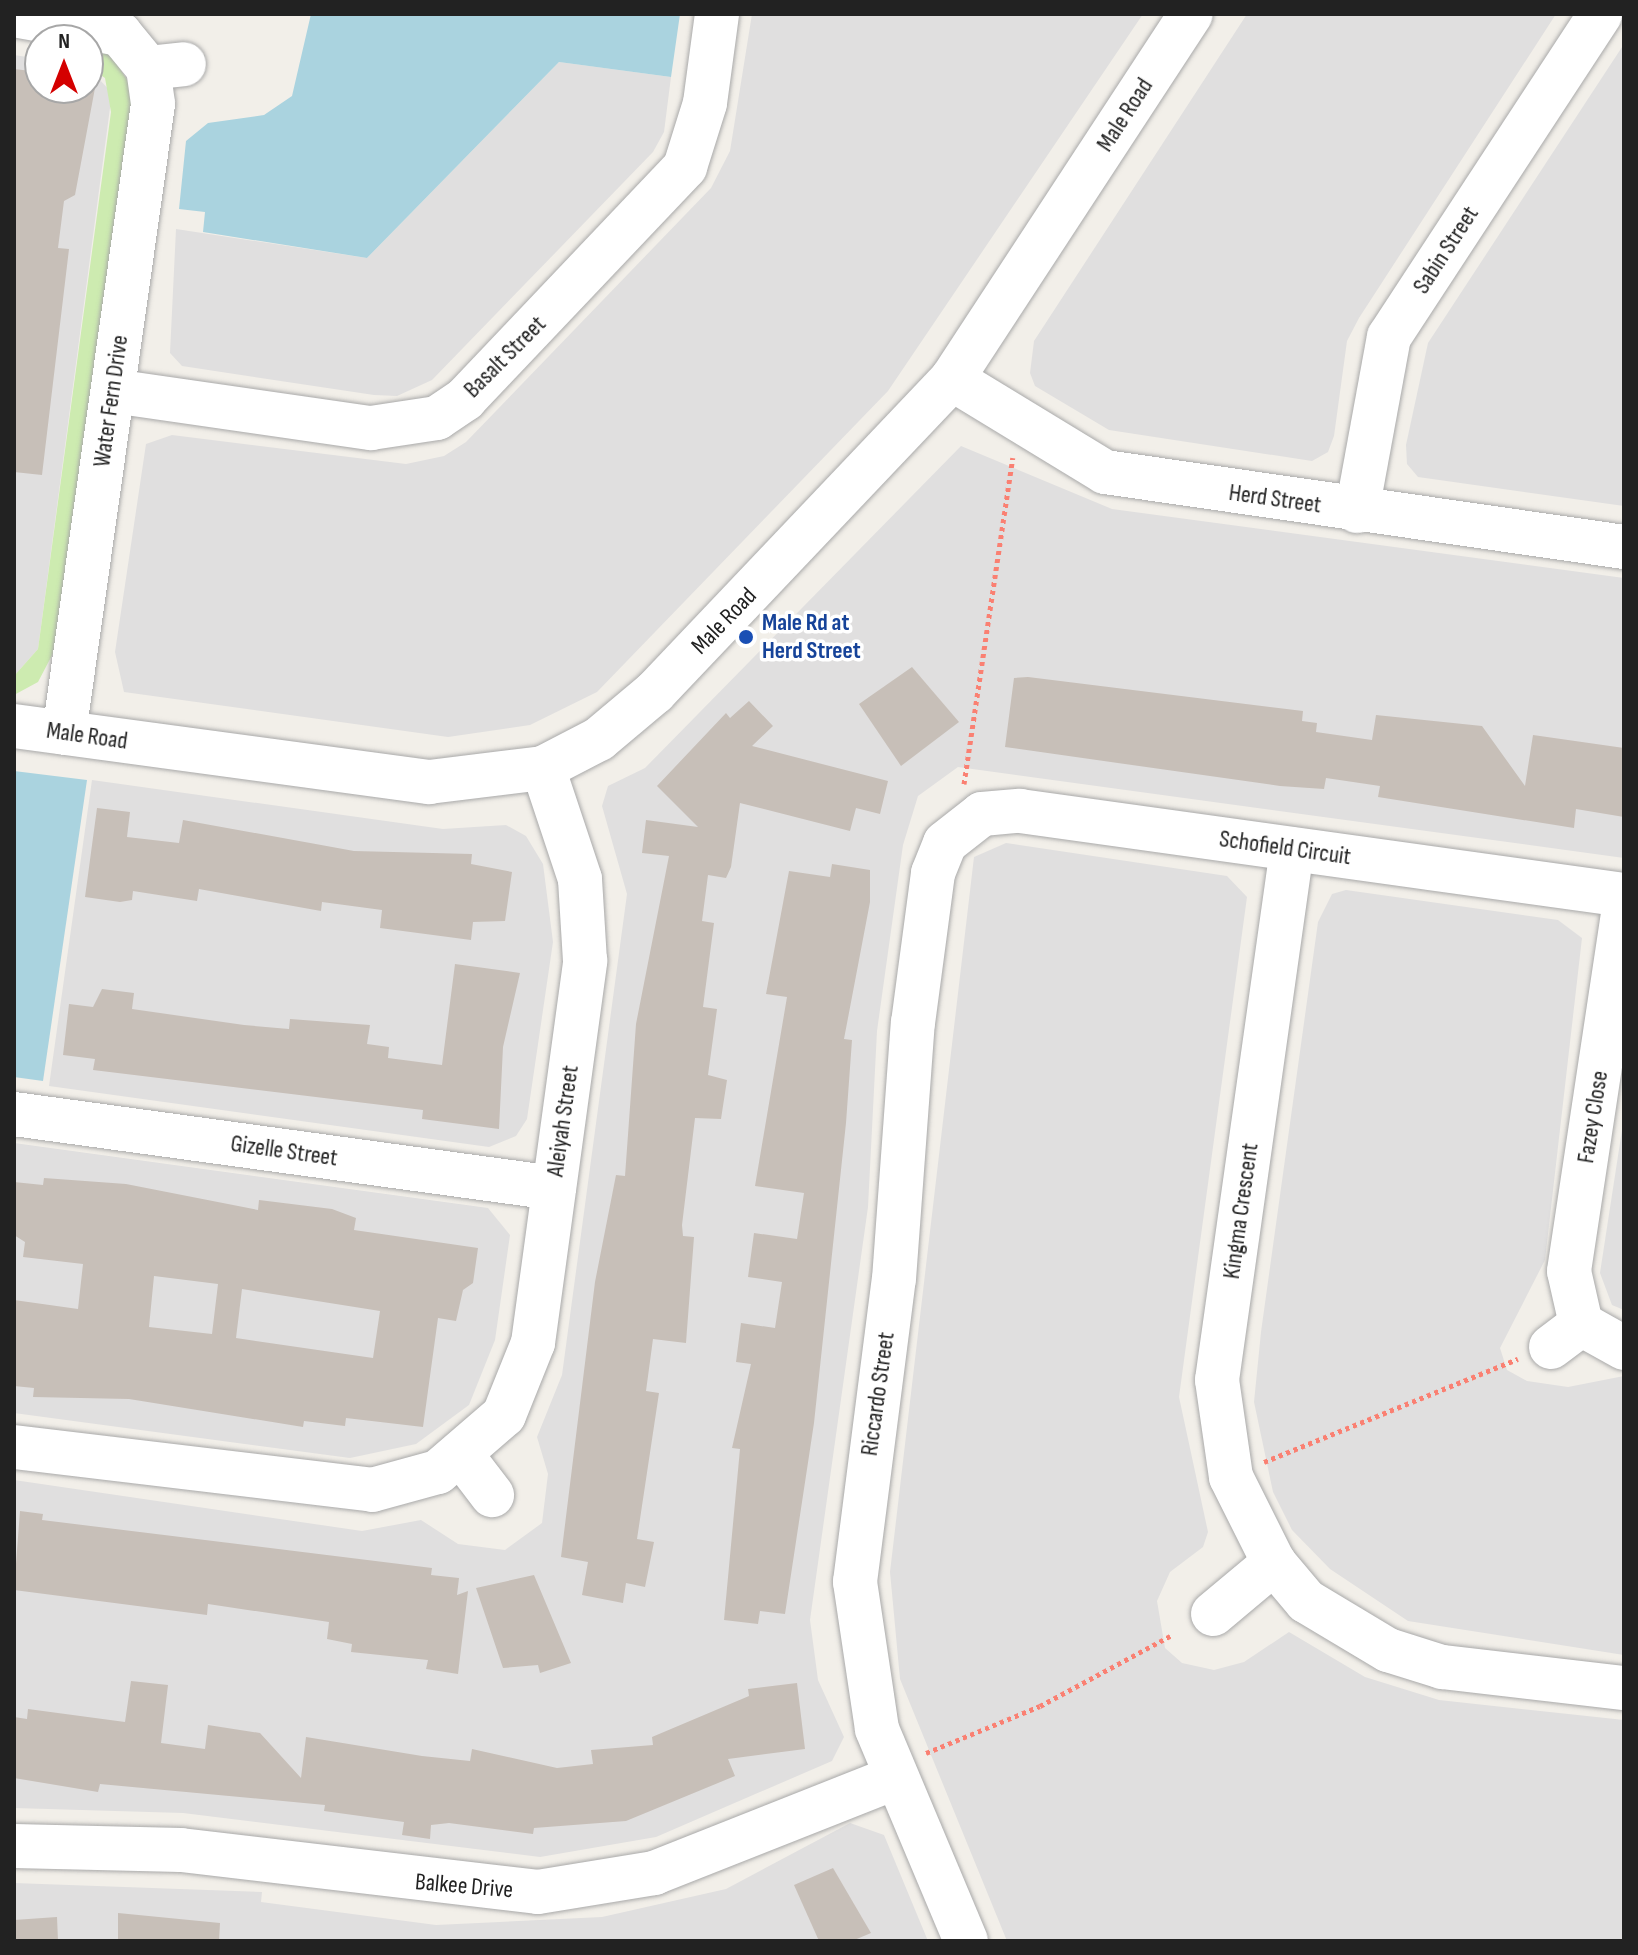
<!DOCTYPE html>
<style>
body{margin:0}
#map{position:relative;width:1638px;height:1955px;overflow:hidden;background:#f2efe9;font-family:"Sofia Sans Condensed",sans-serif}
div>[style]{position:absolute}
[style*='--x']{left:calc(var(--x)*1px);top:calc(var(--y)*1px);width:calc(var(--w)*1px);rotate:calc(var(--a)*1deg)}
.residential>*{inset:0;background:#e0dfdf}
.grass>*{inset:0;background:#cdebb0}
.water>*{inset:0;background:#aad3df}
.building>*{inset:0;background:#c7bfb8}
.path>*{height:5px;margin-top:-2.5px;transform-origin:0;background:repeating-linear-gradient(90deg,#fa8072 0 4px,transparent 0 8px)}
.roads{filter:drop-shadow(0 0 2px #a9a9a9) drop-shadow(0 0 2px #a9a9a9)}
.minor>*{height:44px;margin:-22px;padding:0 22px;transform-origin:22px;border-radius:22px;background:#fff}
.dots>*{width:22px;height:22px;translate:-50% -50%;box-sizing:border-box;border:4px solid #fff;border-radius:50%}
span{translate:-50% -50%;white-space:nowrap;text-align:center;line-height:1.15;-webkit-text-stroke:7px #fff;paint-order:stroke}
.street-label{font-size:24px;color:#222}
.transit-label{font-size:24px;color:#164399;font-weight:700}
.left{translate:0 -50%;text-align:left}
.frame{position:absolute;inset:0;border:16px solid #222;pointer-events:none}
.north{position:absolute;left:24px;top:24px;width:80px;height:80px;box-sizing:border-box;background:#fff;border:2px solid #a7a7a7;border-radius:50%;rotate:0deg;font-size:22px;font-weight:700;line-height:32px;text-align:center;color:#222}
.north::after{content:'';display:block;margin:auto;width:28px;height:36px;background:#d40000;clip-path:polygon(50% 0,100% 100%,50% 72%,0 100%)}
</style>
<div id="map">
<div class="residential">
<i style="clip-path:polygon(752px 14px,1143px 14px,888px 391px,597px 692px,530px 725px,448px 737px,124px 692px,115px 652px,146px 444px,172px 435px,406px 464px,444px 456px,466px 442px,711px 188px,730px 151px)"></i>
<i style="clip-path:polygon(1247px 14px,1556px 14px,1359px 318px,1347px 341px,1334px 436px,1328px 452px,1312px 461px,1109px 430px,1035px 386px,1030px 373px,1034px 341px)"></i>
<i style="clip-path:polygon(1624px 44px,1624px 506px,1418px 477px,1407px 464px,1406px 445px,1428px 343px)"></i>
<i style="clip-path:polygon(14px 55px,40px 59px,40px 88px,88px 88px,88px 67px,112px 93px,38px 649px,14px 676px)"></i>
<i style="clip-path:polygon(559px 62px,671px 77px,664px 132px,653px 152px,432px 380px,397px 396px,374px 395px,182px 366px,170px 353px,176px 229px,367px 258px)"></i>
<i style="clip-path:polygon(961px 446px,1112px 509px,1624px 578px,1624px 858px,958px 767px,918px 796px,903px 845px,877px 1031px,868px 1207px,810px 1620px,818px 1680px,844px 1737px,832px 1761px,656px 1837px,540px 1857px,183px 1813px,14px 1808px,14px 1480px,362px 1531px,421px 1520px,458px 1544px,505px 1550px,542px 1523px,548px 1474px,537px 1437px,562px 1375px,627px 894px,602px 806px,608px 786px,645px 768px)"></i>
<i style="clip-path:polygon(92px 780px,443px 829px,506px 825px,526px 836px,543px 864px,553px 942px,527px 1119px,516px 1136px,489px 1147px,49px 1086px)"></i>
<i style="clip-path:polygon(1006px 843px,1227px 876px,1247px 897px,1179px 1397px,1208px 1532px,1203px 1547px,1170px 1572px,1157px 1601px,1165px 1648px,1182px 1663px,1214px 1670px,1244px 1662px,1289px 1632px,1365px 1677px,1439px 1700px,1624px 1720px,1624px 1941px,1007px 1941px,900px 1679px,890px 1572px,974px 857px)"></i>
<i style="clip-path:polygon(1346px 890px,1558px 920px,1582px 938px,1545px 1260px,1500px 1348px,1507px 1370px,1527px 1381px,1568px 1387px,1624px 1376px,1624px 1655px,1408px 1621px,1330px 1569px,1292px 1530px,1273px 1492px,1254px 1402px,1261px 1332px,1318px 922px,1332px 894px)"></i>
<i style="clip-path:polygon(1624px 1117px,1624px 1310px,1612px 1305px,1600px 1273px)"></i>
<i style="clip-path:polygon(14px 1143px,488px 1208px,510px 1235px,495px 1340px,469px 1405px,416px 1444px,350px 1458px,14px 1413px)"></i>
<i style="clip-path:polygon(850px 1823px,884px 1835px,928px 1941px,14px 1941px,14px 1883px,262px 1892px,261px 1902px,436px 1925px,602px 1917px,726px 1889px)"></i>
</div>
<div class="grass">
<i style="clip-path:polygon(88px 44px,111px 55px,133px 89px,59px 642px,38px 682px,14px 695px,14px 676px,38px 649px,111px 112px,105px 78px,88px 67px)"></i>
</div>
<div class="water">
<i style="clip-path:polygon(311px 14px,680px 14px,671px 77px,559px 62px,367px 258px,203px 232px,205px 212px,179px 209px,186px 141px,208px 123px,264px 115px,292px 96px)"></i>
<i style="clip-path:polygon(14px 771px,87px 780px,43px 1081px,14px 1077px)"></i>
</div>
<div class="building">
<i style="clip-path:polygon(14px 69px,40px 72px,40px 88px,95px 88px,75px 195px,64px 201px,58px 248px,69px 249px,42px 475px,14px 472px)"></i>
<i style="clip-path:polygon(912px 667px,959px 722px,901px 766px,859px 704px)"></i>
<i style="clip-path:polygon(1028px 677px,1303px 711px,1302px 721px,1317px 723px,1316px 732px,1372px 740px,1376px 715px,1482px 726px,1525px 786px,1533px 735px,1624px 748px,1624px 817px,1576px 809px,1574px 828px,1378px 797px,1380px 786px,1326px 778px,1324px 789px,1280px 786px,1005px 747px,1014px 678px)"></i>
<i style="clip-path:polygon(749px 701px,773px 726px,752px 746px,888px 781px,880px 814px,856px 808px,850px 831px,740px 803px,731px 867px,726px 878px,708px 875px,702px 921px,714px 923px,703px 1007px,717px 1009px,708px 1075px,727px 1080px,721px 1119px,695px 1118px,682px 1225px,683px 1236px,694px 1237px,686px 1343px,653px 1339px,646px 1391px,659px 1393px,637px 1539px,654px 1542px,645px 1587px,626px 1583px,623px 1603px,582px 1595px,588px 1562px,561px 1557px,595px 1282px,616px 1175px,625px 1176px,636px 1024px,669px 856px,642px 853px,646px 820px,698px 827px,657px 786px,726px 713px,730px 718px)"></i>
<i style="clip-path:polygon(97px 808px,130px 812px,127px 837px,179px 843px,183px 820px,354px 851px,472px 854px,471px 864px,512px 872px,505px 921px,473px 922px,471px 940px,380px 928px,382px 910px,322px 902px,321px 911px,199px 889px,197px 901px,133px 891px,132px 900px,120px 902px,85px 897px)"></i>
<i style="clip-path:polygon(832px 864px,870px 870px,870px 902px,844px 1039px,852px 1040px,846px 1123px,814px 1423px,785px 1614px,760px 1611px,758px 1624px,724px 1620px,740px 1449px,732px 1448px,751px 1364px,736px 1362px,741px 1323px,775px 1328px,782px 1282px,748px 1277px,754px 1233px,797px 1239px,804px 1193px,755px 1186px,787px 997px,766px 994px,789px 871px,830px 877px)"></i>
<i style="clip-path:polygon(455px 964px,520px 973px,503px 1047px,499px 1129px,422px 1119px,423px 1110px,93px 1070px,95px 1059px,63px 1055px,69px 1004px,93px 1007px,102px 989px,134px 993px,132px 1009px,244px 1025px,289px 1029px,290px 1019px,370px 1025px,367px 1044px,389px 1047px,388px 1058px,442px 1065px)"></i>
<i style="clip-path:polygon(evenodd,44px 1178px,126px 1184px,258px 1210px,259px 1200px,332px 1209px,356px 1218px,354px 1230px,478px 1248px,473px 1283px,463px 1290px,456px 1321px,438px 1318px,423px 1427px,346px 1418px,345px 1426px,304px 1421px,303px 1427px,129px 1399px,33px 1397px,34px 1388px,14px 1386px,14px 1300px,78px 1309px,83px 1264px,23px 1257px,25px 1242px,14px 1235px,14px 1182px,43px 1185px,44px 1178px,154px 1276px,218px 1284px,212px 1334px,149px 1327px,154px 1276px,44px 1178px,242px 1289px,380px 1311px,373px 1358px,236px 1338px,242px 1289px)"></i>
<i style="clip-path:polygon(20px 1511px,43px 1514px,42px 1520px,432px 1568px,431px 1575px,459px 1578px,457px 1595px,468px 1591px,458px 1674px,426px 1669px,428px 1660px,351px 1652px,352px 1644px,327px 1639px,329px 1622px,208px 1604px,207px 1615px,14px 1590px)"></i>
<i style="clip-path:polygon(534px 1575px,571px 1663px,540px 1673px,538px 1665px,503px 1668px,476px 1588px)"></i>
<i style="clip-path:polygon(131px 1681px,168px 1685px,161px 1743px,205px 1749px,208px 1725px,260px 1733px,301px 1778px,306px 1737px,422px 1756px,470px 1761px,472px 1749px,557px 1768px,593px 1764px,591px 1750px,653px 1745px,652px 1737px,749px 1696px,748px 1689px,797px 1683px,805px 1749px,728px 1759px,735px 1776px,626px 1821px,534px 1828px,533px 1834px,449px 1823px,431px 1825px,430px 1839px,402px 1835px,404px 1822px,324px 1811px,325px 1805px,100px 1784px,98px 1792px,14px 1778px,14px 1717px,27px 1719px,28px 1709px,125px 1722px)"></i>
<i style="clip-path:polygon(833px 1868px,871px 1933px,852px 1941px,819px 1941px,794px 1885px)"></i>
<i style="clip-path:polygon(118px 1913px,220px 1923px,219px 1941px,118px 1941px)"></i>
<i style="clip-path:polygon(57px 1917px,58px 1941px,14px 1941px,14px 1920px)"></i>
</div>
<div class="path">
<i style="--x:964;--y:784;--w:330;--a:-81.5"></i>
<i style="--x:1264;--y:1462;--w:274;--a:-22.1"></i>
<i style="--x:926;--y:1753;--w:123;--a:-22.4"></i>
<i style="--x:1040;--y:1706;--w:148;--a:-28.3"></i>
</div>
<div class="roads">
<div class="minor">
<i style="--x:14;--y:15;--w:108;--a:10.2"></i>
<i style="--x:120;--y:34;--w:44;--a:50.5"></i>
<i style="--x:148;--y:68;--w:36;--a:82"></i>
<i style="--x:153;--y:104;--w:635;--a:98.05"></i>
<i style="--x:148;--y:68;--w:36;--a:-6"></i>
<i style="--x:952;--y:379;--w:179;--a:31.3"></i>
<i style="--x:1105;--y:472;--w:524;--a:8.22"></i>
<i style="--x:113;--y:391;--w:261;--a:8.2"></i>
<i style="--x:371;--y:428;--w:67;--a:-8.6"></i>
<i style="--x:437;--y:418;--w:34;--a:-34"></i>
<i style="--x:465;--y:399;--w:320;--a:-46.5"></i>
<i style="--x:685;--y:167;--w:67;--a:-72.6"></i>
<i style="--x:705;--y:103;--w:90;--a:-82.3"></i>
<i style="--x:1357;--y:511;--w:177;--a:-79.6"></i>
<i style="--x:1389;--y:337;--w:386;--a:-56.8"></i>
<i style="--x:14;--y:726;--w:419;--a:7.7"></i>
<i style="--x:429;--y:782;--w:115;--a:-7"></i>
<i style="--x:543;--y:768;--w:63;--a:-27.4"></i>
<i style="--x:599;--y:739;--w:73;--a:-40"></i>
<i style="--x:655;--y:692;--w:431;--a:-46.5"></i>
<i style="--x:952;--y:379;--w:436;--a:-56.8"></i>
<i style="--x:14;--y:1114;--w:545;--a:7.8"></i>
<i style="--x:1581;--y:1324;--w:49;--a:29.2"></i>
<i style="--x:1551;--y:1347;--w:38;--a:-37"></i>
<i style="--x:1581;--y:1324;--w:54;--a:-102.8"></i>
<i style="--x:1569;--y:1271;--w:367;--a:-81.4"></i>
<i style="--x:14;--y:1447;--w:361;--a:6.8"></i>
<i style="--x:372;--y:1490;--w:68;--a:-15.3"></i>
<i style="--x:438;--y:1472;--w:87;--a:-40.8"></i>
<i style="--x:504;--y:1415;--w:78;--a:-68.1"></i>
<i style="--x:533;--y:1343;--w:386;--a:-82.2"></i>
<i style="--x:585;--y:961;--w:82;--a:-93.5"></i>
<i style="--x:580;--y:879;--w:117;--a:-108.4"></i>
<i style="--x:463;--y:1457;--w:48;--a:52.7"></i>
<i style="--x:1274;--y:1563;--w:96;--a:-116.6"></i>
<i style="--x:1231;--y:1477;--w:98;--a:-98.2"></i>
<i style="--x:1217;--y:1380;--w:536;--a:-81.96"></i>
<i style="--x:1213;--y:1614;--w:80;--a:-39.9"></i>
<i style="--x:1274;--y:1563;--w:50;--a:49.9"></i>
<i style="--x:1306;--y:1601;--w:96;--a:30.9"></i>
<i style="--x:1388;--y:1650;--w:57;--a:17.5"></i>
<i style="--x:1442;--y:1667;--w:183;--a:6.6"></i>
<i style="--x:14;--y:1846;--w:167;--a:1.4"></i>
<i style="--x:181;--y:1850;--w:359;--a:6.7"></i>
<i style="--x:538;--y:1892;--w:118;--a:-9.3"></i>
<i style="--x:654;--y:1873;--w:260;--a:-21.6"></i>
<i style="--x:966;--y:1941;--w:230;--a:-112.8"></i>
<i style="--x:877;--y:1729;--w:149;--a:-98.5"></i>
<i style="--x:855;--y:1582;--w:305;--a:-82.7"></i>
<i style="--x:894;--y:1279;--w:257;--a:-85.8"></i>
<i style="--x:913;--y:1023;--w:151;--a:-82.4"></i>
<i style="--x:933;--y:873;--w:32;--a:-68"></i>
<i style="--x:945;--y:843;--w:47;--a:-38.1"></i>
<i style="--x:982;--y:814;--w:38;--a:-5"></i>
<i style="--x:1020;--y:811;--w:610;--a:7.92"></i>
</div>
</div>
<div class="dots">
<i style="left:746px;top:637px;background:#1a4fb4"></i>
</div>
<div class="street-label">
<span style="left:1125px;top:115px;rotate:-57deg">Male Road</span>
<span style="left:1446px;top:250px;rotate:-57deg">Sabin Street</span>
<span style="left:505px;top:357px;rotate:-45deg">Basalt Street</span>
<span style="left:111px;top:401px;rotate:-82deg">Water Fern Drive</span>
<span style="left:1275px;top:499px;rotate:8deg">Herd Street</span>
<span style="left:724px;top:621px;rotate:-46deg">Male Road</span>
<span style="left:87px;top:736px;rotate:8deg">Male Road</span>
<span style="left:1285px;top:848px;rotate:8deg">Schofield Circuit</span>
<span style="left:1593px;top:1117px;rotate:-81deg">Fazey Close</span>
<span style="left:563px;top:1121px;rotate:-82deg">Aleiyah Street</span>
<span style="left:284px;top:1151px;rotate:8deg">Gizelle Street</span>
<span style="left:1241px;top:1211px;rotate:-82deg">Kingma Crescent</span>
<span style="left:878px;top:1394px;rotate:-82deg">Riccardo Street</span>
<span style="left:464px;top:1886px;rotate:5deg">Balkee Drive</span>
</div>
<div class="transit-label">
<span class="left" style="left:762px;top:637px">Male Rd at<br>Herd Street</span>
</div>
<div class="frame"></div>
<div class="north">N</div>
</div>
